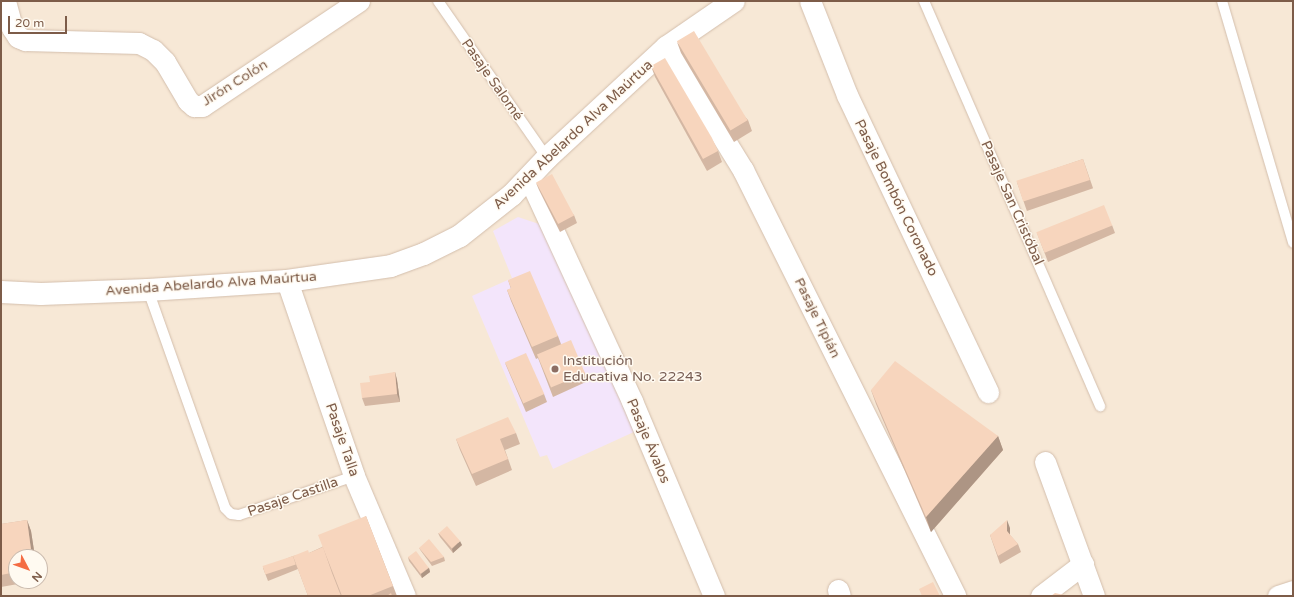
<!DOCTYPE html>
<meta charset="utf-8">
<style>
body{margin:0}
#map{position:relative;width:1294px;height:597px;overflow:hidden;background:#fef6e9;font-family:"Varela Round",sans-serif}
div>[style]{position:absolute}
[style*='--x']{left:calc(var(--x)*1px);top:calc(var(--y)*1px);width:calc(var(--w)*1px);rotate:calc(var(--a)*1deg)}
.residential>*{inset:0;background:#f7e8d6}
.education>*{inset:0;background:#f3e5fb}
.roads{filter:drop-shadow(0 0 1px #d3beac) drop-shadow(0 0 1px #d3beac)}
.lane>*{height:10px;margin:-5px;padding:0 5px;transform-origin:5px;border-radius:5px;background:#fff}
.street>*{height:21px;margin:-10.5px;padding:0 10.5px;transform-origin:10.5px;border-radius:10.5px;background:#fff}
.secondary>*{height:22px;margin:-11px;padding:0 11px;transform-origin:11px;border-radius:11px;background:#fff}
.wall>*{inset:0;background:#d4b7a3;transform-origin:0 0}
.shaded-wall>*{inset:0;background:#ad9584}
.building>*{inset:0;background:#f7d5bd;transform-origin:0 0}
.dots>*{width:11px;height:11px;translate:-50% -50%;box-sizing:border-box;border:2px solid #fffaf1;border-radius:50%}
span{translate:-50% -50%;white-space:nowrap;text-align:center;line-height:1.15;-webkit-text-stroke:3px #fffaf1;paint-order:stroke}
.street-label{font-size:14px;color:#7d5c49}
.education-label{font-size:14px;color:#785e54}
.left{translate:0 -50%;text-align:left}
.frame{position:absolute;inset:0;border:2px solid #7d5c49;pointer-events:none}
.north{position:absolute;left:8px;top:549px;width:40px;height:40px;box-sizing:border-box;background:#fffaf1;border:1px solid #cbbbae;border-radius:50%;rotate:131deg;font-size:11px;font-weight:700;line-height:16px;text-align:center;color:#7d5c49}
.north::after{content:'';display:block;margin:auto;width:14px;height:18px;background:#f46c43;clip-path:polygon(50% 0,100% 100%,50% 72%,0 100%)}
.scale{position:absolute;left:8px;top:16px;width:59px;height:18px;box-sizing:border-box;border:2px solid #7d5c49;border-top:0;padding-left:5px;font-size:12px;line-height:14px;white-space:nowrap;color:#7d5c49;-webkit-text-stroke:3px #fffaf1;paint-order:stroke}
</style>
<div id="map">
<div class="residential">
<i style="clip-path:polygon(evenodd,1px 1px,1293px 1px,1293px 596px,1px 596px,1px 1px,16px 557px,40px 557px,40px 581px,16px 581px,16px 557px)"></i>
</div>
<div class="education">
<i style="clip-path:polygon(518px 217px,545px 226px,636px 431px,553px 469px,547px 455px,540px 457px,472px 296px,512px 278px,493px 231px)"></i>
</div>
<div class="roads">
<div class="lane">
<i style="--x:438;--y:1;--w:191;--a:55.2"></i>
<i style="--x:924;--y:1;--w:442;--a:66.5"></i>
<i style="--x:1222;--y:1;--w:252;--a:73.6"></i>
<i style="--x:148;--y:290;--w:231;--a:70.5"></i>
<i style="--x:225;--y:508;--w:8;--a:45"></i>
<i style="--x:231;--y:514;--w:8;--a:7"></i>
<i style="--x:239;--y:515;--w:121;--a:-18.7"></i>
</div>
<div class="street">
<i style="--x:5;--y:1;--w:28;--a:75"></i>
<i style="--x:12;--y:28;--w:11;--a:56"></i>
<i style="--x:18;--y:37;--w:8;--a:23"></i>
<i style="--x:25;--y:40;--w:114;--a:1.5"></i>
<i style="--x:139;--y:43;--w:16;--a:27"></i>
<i style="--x:153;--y:50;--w:17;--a:45"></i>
<i style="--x:165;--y:62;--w:45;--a:59.5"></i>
<i style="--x:188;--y:101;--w:8;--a:40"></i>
<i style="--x:194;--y:106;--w:8;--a:0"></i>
<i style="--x:202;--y:106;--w:189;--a:-33.8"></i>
<i style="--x:810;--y:1;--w:101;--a:68.5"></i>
<i style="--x:847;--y:95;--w:329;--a:64.6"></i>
<i style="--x:667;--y:47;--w:145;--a:58.3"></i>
<i style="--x:743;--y:170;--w:476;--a:63.5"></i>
<i style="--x:529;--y:178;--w:246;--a:65.2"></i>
<i style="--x:632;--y:401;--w:212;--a:67.2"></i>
<i style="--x:287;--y:281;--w:206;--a:71"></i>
<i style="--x:354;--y:476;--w:130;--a:67"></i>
<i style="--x:1045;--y:462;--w:143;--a:69.9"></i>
<i style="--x:838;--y:590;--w:6;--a:72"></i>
<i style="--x:1041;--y:596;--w:53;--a:-37.3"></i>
<i style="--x:1278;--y:596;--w:16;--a:-18"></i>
</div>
<div class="secondary">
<i style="--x:1;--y:292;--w:40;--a:2.9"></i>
<i style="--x:41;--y:294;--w:107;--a:-2.1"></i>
<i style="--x:148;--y:290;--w:139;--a:-3.7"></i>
<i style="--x:287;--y:281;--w:105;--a:-8.2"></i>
<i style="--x:391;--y:266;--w:35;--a:-20"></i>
<i style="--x:424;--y:254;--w:40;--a:-26.6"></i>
<i style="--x:460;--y:236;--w:66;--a:-38.3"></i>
<i style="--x:512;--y:195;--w:51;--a:-46.6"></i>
<i style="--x:547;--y:158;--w:163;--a:-42.8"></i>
<i style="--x:667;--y:47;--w:81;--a:-34.5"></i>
</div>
</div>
<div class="wall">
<i style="clip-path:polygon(677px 42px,748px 120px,752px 131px,734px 142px,681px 53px)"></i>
<i style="clip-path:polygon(651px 66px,718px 151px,722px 162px,707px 171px,655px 77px)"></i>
<i style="left:1083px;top:159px;width:31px;height:70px;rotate:71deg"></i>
<i style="clip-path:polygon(536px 183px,574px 215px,577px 223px,560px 232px,539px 190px)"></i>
<i style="clip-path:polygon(1112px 225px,1115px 233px,1048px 262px,1037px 233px)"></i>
<i style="clip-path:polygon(508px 280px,558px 336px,561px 344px,585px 373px,588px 381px,553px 397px,538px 358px,536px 359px,511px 301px,507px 290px,511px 289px)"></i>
<i style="clip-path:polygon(505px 363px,544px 394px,547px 402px,526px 412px)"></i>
<i style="clip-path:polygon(395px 372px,397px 380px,400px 402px,365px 406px,362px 398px,370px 382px)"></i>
<i style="clip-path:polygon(871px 390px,998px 436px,1003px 450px,931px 532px,876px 404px)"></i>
<i style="clip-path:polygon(516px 433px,520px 444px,505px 450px,512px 470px,476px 486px,460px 450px,456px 439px)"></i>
<i style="clip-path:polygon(366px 516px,397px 596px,308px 596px,298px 569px,268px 581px,263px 568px,293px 556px,309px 553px,322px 547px)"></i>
<i style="clip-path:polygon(27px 520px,31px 531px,35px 557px,16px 557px,16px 581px,35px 581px,1px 587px,1px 524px)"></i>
<i style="clip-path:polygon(1010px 528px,1010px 535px,1018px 544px,1021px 552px,1000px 564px,990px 535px)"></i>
<i style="clip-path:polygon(438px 533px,462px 545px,453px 553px,440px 537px)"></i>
<i style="clip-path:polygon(419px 548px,444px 557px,445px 561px,432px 566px,421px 551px)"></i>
<i style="clip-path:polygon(408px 557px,429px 568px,430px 572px,422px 578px,409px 561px)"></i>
</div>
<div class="shaded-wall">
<i style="clip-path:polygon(395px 372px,397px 380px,400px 402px,397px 394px)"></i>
<i style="clip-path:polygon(998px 436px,1003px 450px,931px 532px,926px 517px)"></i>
<i style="clip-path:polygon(27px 520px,31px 531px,35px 557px,32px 557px)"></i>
<i style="clip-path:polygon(1007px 520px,1010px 528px,1010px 539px,1007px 531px)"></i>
<i style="clip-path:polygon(460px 541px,462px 545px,453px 553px,452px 549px)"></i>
<i style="clip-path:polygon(429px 568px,430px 572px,422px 578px,421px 574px)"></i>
</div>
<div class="building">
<i style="left:694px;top:31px;width:104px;height:20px;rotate:59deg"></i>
<i style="clip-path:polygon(665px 58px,712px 138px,718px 151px,703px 159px,651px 66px)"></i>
<i style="left:1083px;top:159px;width:22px;height:70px;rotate:72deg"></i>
<i style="left:552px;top:174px;width:47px;height:18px;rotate:62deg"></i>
<i style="left:1104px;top:205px;width:22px;height:73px;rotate:68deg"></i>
<i style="clip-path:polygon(530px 271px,558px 336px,532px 347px,507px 290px,511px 288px,508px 280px)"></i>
<i style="left:571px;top:340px;width:36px;height:37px;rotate:67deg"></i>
<i style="left:526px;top:353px;width:45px;height:23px;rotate:66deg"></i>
<i style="clip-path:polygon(895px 361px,998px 436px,926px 517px,871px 390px)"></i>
<i style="clip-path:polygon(395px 372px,397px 394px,362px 398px,360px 383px,370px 382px,369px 376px)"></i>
<i style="clip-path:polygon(508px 417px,516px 433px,500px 439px,508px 459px,472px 474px,456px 439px)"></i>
<i style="clip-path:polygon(366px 516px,393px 586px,368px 596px,342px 596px,318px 535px)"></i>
<i style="clip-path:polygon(27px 520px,32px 557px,16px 557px,16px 572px,1px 575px,1px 524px)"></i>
<i style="clip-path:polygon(1007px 520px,1007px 531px,1018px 544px,998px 556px,990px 535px)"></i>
<i style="left:447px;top:526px;width:20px;height:11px;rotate:49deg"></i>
<i style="clip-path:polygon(429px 539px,444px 557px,431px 562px,419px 548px)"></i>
<i style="clip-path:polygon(323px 547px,332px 573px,341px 596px,308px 596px,293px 556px,308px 550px,309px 553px)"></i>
<i style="left:416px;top:551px;width:21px;height:10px;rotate:53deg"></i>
<i style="left:293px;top:556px;width:9px;height:32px;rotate:72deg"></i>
<i style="clip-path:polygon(933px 582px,940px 596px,922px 596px,919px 589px)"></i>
<i style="clip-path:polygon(391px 593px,392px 596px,387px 596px)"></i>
<i style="clip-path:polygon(1055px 593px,1064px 595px,1064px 596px,1051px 596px)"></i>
</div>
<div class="dots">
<i style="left:555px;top:369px;background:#8d6e63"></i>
</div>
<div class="street-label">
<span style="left:492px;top:80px;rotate:55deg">Pasaje Salomé</span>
<span style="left:235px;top:83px;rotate:-32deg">Jirón Colón</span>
<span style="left:573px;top:135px;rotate:-43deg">Avenida Abelardo Alva Maúrtua</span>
<span style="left:896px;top:198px;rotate:64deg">Pasaje Bombón Coronado</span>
<span style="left:1012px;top:203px;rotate:66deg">Pasaje San Cristóbal</span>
<span style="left:211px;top:284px;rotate:-4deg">Avenida Abelardo Alva Maúrtua</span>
<span style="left:817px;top:318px;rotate:64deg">Pasaje Tipián</span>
<span style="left:342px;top:440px;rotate:71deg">Pasaje Talla</span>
<span style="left:648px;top:441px;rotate:67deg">Pasaje Ávalos</span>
<span style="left:293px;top:497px;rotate:-19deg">Pasaje Castilla</span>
</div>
<div class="education-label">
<span class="left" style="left:563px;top:369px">Institución<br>Educativa No. 22243</span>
</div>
<div class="frame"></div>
<div class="north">N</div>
<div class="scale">20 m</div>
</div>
